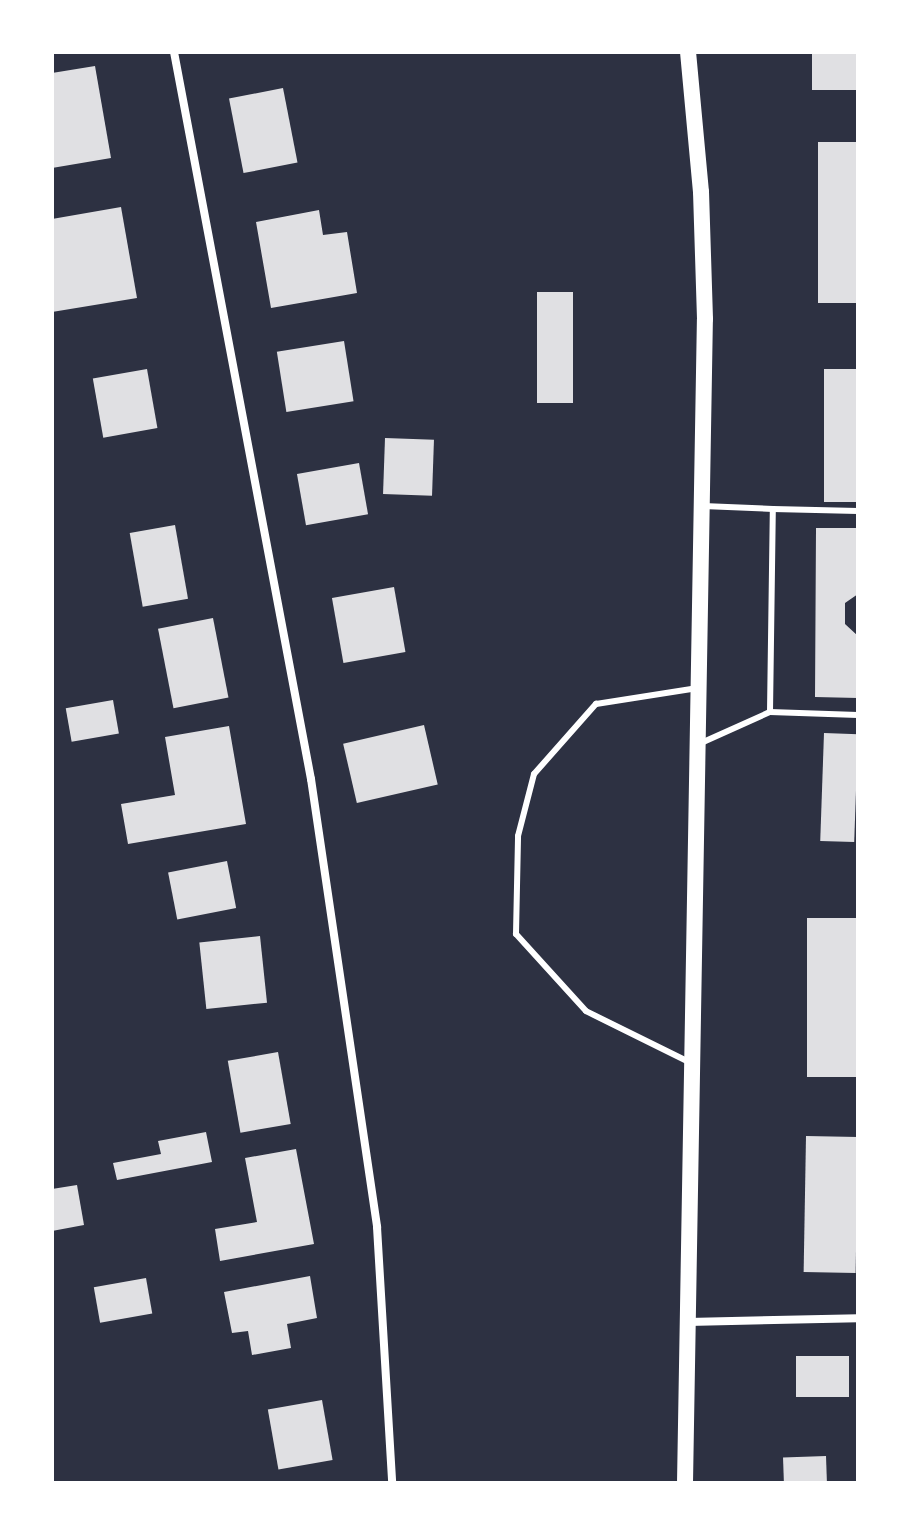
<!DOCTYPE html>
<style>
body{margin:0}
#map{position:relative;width:910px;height:1535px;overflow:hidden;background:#2d3142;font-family:Georgia,serif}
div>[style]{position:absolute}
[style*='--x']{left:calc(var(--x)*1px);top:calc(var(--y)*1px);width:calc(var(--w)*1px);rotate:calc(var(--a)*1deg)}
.building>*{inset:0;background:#e0e0e3;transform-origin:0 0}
.service>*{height:6px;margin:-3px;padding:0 3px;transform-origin:3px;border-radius:3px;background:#fff}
.minor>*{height:8px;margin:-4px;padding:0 4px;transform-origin:4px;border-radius:4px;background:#fff}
.secondary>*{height:16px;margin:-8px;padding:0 8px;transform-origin:8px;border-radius:8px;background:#fff}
span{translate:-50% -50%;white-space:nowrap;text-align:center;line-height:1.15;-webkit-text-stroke:6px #fff;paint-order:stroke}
.frame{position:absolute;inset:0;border:54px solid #fff;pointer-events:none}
</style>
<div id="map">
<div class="building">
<i style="left:812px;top:52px;width:46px;height:38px"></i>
<i style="clip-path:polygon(95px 66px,111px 158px,52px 168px,52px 73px)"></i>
<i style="left:283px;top:88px;width:76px;height:55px;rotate:79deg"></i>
<i style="left:818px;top:142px;width:40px;height:161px"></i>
<i style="clip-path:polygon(121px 207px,137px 298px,52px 312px,52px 219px)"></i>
<i style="clip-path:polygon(319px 210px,323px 235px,347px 232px,357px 293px,271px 308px,256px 222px)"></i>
<i style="left:537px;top:292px;width:36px;height:111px"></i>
<i style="left:344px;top:341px;width:61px;height:68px;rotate:81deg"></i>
<i style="left:147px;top:369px;width:60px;height:55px;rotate:80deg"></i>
<i style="left:858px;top:369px;width:133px;height:34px;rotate:90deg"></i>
<i style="left:385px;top:438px;width:49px;height:56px;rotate:2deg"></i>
<i style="left:359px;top:463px;width:52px;height:63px;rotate:80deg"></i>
<i style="left:175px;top:525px;width:75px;height:46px;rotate:80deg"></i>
<i style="clip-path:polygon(816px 528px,858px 528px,858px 594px,845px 603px,845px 624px,858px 636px,858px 698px,815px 697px)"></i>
<i style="left:394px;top:587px;width:66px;height:63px;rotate:80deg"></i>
<i style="left:213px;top:618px;width:81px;height:56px;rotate:79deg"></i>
<i style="left:113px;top:700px;width:34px;height:48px;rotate:80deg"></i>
<i style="left:424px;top:725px;width:61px;height:83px;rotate:77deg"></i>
<i style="clip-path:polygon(229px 726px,246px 824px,128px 844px,121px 804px,175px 795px,165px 737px)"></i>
<i style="left:824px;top:733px;width:34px;height:108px;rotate:2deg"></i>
<i style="left:227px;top:861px;width:48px;height:60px;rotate:79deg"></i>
<i style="left:807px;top:918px;width:51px;height:159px"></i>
<i style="left:260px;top:936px;width:67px;height:61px;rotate:84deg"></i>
<i style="left:278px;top:1052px;width:73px;height:51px;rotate:80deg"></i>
<i style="clip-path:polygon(206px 1132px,212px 1162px,117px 1180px,113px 1163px,161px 1154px,158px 1141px)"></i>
<i style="left:806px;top:1136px;width:52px;height:136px;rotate:1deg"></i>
<i style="clip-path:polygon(296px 1149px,314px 1244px,220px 1261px,215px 1229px,257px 1222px,245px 1158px)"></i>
<i style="clip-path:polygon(77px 1185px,84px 1225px,52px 1231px,52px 1189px)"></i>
<i style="clip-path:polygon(310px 1276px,317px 1318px,287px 1324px,291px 1348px,252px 1355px,248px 1331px,232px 1333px,224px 1292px)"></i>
<i style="left:146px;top:1278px;width:36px;height:53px;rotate:80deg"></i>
<i style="left:796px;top:1356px;width:53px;height:41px"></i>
<i style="left:322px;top:1400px;width:61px;height:55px;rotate:80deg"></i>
<i style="left:826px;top:1456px;width:27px;height:43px;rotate:88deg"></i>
</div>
<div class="service">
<i style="--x:773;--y:509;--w:85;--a:1.3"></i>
<i style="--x:770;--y:712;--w:88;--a:2"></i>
<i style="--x:701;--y:743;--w:76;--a:-24.2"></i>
<i style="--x:770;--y:712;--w:203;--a:-89.2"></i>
<i style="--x:773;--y:509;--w:70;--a:-177.5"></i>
<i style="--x:691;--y:1063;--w:117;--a:-153.7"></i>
<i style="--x:586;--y:1011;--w:104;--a:-132.3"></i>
<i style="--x:516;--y:934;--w:98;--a:-88.8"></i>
<i style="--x:518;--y:836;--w:64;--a:-75.5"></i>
<i style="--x:534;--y:774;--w:94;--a:-48.5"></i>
<i style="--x:596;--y:704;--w:103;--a:-8.9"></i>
</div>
<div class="minor">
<i style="--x:174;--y:52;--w:740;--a:79.33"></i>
<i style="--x:311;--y:779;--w:453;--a:81.6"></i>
<i style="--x:377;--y:1227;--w:256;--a:86.6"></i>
<i style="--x:688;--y:1322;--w:170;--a:-1.3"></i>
</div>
<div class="secondary">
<i style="--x:685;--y:1483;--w:1164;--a:-89.02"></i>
<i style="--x:705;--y:319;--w:127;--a:-91.8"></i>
<i style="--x:701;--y:192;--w:141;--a:-95.3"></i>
</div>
<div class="frame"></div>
</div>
